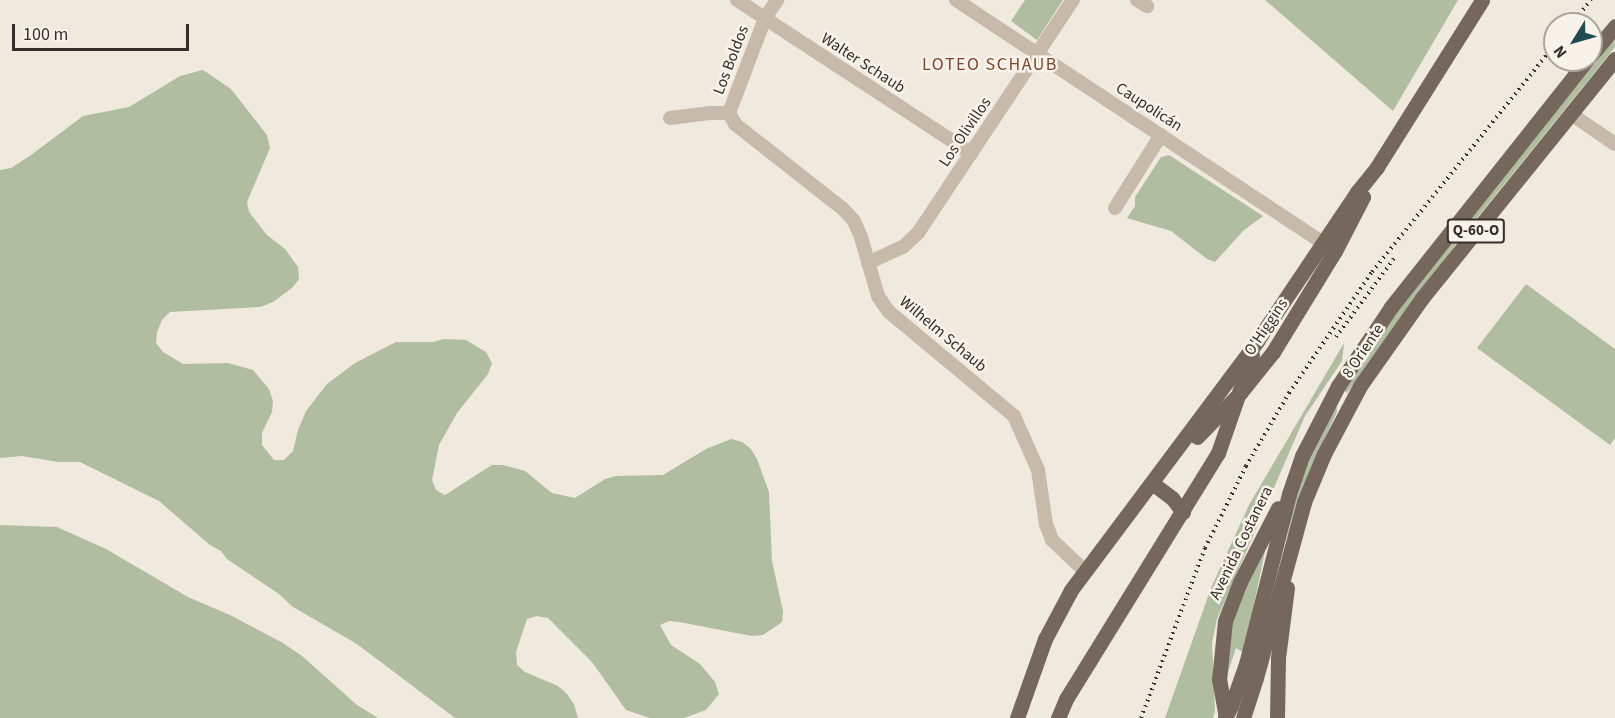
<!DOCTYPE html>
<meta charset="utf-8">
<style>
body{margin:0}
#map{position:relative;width:1615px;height:718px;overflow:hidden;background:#f0e9de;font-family:"Source Sans 3",sans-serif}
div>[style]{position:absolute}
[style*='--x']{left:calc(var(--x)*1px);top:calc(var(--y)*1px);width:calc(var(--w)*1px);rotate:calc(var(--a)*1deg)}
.green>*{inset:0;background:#b1bda0}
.minor>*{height:14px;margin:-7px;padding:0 7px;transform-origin:7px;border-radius:7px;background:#c7baab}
.major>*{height:15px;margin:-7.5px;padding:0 7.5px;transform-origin:7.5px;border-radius:7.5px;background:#76675c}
.rail>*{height:4px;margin-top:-2px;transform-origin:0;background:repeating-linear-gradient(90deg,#352e2a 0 1.5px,transparent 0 6px)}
.major-bridge>*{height:15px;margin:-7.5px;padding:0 7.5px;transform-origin:7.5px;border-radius:7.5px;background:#76675c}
span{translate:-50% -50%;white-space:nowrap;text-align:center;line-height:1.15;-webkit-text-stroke:5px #f8f3ea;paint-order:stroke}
.shield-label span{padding:2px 4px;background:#f8f3ea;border:2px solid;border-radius:4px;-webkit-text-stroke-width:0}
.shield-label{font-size:15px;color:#352e2a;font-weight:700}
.street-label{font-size:16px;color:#352e2a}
.neighbourhood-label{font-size:18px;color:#7b462c;letter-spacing:1.5px}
.north{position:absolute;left:1543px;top:12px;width:60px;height:60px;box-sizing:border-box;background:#f8f3ea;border:2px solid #aaa49d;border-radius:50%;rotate:233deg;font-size:16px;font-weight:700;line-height:24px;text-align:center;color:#352e2a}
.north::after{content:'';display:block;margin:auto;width:21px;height:27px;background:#244b52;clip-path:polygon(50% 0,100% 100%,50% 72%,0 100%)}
.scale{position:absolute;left:12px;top:24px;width:177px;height:27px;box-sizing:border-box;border:3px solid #352e2a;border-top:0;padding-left:8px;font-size:18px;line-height:21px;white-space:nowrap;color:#352e2a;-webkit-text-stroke:4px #f8f3ea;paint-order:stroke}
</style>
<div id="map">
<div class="green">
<i style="clip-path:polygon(1025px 0,1063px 0,1037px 40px,1011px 21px)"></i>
<i style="clip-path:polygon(1265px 0,1458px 0,1393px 111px)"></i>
<i style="clip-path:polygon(1614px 39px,1615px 47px,1456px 244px,1347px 393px,1342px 389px,1405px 300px)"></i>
<i style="clip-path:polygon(203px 70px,231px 89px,267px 135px,270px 148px,247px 202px,249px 212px,267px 235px,285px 249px,298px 267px,299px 279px,292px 288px,273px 302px,260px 307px,170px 312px,162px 320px,157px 332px,156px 343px,163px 352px,183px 364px,228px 363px,253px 370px,269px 389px,273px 401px,272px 412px,262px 433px,262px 445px,274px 460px,284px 460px,293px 451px,298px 430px,306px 411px,327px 384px,355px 363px,396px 342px,433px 342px,444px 339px,466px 340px,486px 352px,492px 363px,488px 374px,457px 413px,439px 445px,432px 480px,436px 490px,445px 495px,492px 465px,503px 465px,525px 471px,552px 493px,575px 498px,605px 479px,616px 476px,663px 475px,706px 449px,731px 439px,742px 442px,751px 449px,757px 459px,769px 492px,772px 561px,783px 611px,782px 622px,763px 635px,752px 636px,679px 622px,669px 621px,660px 625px,671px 645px,700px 664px,715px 682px,719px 694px,706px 710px,684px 718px,650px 718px,626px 710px,592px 662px,548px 618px,537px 616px,527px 619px,516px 652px,517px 665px,525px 672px,558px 686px,567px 694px,574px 704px,578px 718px,455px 718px,357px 644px,293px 607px,279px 594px,227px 559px,221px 551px,210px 545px,159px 501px,80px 462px,58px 462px,22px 456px,0 458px,0 170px,11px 168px,31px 155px,83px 116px,129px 107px,180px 76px)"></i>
<i style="clip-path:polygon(1169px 155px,1263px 216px,1243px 231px,1215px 262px,1207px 259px,1171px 231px,1127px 218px,1135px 206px,1135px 197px,1161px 157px)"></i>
<i style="clip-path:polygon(1526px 284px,1615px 349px,1615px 438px,1610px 445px,1477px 348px)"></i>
<i style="clip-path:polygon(1344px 343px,1342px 361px,1305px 416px,1217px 619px,1212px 643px,1215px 711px,1213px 718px,1165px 718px,1211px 588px,1249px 505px)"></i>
<i style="clip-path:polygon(1336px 402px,1337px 412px,1323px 442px,1287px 539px,1296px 492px,1311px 452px)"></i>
<i style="clip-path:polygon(0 525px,57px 527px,106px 549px,188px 597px,230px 615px,283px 643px,302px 656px,357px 705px,378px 718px,0 718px)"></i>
<i style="clip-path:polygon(1265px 551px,1244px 653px,1236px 648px,1226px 678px,1228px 646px,1234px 611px)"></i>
</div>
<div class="minor">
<i style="--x:737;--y:0;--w:280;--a:33.2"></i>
<i style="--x:956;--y:0;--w:451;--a:33.5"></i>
<i style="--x:1137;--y:0;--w:12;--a:31"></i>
<i style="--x:729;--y:113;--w:13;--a:61"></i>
<i style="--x:735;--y:124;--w:137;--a:38.2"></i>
<i style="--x:843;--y:209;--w:16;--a:47"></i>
<i style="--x:854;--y:221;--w:17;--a:66"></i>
<i style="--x:861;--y:237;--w:61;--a:73.9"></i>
<i style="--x:878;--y:296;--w:18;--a:56"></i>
<i style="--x:888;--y:311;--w:164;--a:39.8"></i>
<i style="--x:1014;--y:416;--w:59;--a:66"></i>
<i style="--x:1038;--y:470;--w:55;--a:81.6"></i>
<i style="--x:1046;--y:524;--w:17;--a:69"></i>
<i style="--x:1052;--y:540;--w:45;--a:43.2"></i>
<i style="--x:729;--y:113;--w:102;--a:-69.2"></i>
<i style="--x:765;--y:18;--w:22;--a:-56"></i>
<i style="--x:1571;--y:114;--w:53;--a:34.3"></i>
<i style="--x:670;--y:118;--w:38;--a:-7"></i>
<i style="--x:708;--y:113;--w:21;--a:0"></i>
<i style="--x:1115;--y:208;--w:86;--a:-57.8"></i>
<i style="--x:868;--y:263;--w:38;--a:-25"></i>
<i style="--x:903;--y:247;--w:21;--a:-43"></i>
<i style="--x:918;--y:233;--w:280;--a:-56.4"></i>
</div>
<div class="major">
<i style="--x:1591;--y:55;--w:38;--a:-50"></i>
<i style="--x:1197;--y:437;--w:62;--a:-45.7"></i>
<i style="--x:1240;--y:393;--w:53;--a:-51.2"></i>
<i style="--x:1273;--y:352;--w:119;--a:-58.5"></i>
<i style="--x:1335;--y:251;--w:61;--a:-62.6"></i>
<i style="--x:1152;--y:483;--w:25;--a:37"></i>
<i style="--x:1172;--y:498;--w:18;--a:52"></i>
<i style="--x:1231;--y:706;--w:45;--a:-70.3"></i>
<i style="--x:1246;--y:664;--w:175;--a:-75.8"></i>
<i style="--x:1289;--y:494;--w:40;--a:-71.1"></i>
<i style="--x:1302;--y:456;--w:79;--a:-62.8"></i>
<i style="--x:1338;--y:386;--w:95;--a:-56.1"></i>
<i style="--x:1391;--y:307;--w:315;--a:-51.6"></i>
<i style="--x:1017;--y:718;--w:84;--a:-70.5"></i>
<i style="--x:1045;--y:639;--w:55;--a:-62"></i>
<i style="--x:1071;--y:590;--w:311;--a:-53.2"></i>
<i style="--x:1257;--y:341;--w:179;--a:-56.1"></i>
<i style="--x:1357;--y:192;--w:32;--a:-51"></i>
<i style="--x:1377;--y:167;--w:197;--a:-57.8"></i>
<i style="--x:1058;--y:718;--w:21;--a:-67"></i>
<i style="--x:1066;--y:699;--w:289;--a:-58.3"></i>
<i style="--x:1218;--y:453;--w:104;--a:-70.9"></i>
<i style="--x:1226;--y:718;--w:39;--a:-100"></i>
<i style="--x:1219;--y:680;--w:59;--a:-84.2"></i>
<i style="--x:1225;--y:621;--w:42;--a:-69"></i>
<i style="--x:1240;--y:582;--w:83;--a:-62.8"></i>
<i style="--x:1243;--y:718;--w:42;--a:-72"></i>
<i style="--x:1256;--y:678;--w:182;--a:-74.7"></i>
<i style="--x:1304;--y:502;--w:52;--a:-67.4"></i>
<i style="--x:1324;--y:454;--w:77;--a:-62.1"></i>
<i style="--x:1360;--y:386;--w:108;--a:-54.8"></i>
<i style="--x:1422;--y:298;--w:307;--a:-51.1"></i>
<i style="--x:1277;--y:718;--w:60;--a:-89"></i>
<i style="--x:1278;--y:658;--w:71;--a:-82.7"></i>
</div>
<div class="rail">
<i style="--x:1572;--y:24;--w:31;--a:-52"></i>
<i style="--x:1336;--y:337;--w:99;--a:-53.6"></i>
<i style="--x:1141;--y:718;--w:182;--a:-69.4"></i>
<i style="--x:1205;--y:548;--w:92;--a:-63.4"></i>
<i style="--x:1246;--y:466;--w:85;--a:-59.5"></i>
<i style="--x:1289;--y:393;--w:147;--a:-55.6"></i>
<i style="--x:1372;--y:272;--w:292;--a:-51.2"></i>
</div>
<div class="major-bridge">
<i style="--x:1225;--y:718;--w:13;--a:-63"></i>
</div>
<div class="shield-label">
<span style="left:1476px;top:231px">Q-60-O</span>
</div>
<div class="street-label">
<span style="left:731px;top:60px;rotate:-69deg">Los Boldos</span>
<span style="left:863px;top:63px;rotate:33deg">Walter Schaub</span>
<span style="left:1149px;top:107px;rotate:33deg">Caupolicán</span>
<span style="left:965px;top:132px;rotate:-56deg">Los Olivillos</span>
<span style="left:1266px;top:327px;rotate:-56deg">O'Higgins</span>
<span style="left:943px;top:334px;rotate:40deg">Wilhelm Schaub</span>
<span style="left:1363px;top:351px;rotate:-56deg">8 Oriente</span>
<span style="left:1241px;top:543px;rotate:-64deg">Avenida Costanera</span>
</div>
<div class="neighbourhood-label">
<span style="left:990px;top:65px">LOTEO SCHAUB</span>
</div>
<div class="north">N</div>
<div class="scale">100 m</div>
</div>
